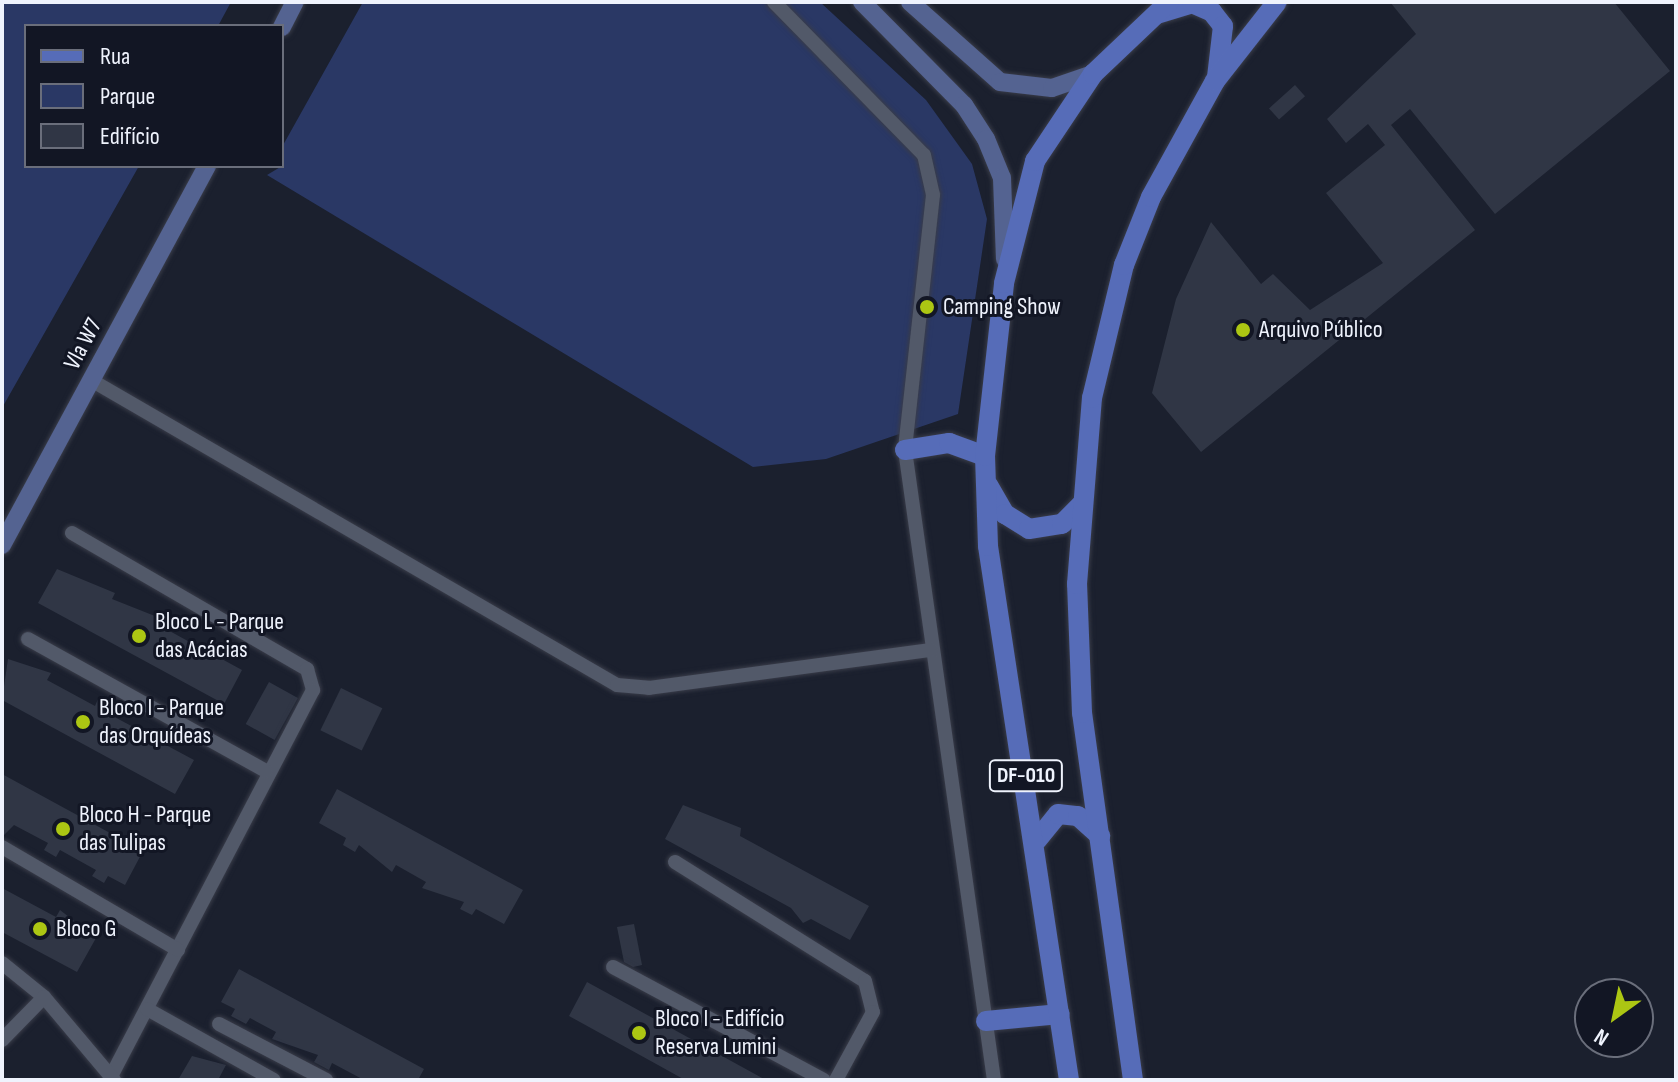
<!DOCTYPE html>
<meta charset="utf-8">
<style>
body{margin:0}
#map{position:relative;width:1678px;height:1082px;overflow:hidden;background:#1b202e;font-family:"Sofia Sans Condensed",sans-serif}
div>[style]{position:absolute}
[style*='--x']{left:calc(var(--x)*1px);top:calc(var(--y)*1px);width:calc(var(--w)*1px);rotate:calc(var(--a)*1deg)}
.green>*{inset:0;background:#2a3865}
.building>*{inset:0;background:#303645;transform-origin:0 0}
.roads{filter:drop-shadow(0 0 2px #393c49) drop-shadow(0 0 2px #393c49)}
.street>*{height:14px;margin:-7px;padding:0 7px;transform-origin:7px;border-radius:7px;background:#525969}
.secondary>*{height:18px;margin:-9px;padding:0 9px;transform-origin:9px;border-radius:9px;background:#546391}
.primary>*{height:20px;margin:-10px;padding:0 10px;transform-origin:10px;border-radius:10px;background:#566cb8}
.dots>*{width:22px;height:22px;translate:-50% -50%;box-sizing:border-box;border:4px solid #121624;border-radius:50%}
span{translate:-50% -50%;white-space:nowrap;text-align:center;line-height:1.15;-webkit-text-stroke:6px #121624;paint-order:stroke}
.shield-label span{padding:2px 6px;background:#121624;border:2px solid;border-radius:6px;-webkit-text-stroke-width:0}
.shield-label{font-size:22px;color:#eff3fd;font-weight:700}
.poi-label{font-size:24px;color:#eff3fd}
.left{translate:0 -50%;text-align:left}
.street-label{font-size:24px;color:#eff3fd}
.frame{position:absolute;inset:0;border:4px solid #eff3fd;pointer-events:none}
.legend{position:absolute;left:24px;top:24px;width:260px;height:144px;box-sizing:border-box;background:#121624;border:2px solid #6a6e7b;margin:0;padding:10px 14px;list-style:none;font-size:24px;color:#eff3fd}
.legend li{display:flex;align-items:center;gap:16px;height:40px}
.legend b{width:40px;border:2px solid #6a6e7b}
.north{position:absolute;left:1574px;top:978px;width:80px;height:80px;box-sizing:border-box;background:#121624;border:2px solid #6a6e7b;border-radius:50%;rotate:213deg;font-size:22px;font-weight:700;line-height:32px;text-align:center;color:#eff3fd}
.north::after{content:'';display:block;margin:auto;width:28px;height:36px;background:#acc613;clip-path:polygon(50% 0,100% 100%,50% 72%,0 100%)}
</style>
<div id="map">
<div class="green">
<i style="clip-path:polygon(2px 2px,231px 2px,218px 26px,26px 26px,26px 166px,139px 166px,2px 408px)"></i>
<i style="clip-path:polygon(363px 2px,820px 2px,926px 100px,972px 164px,987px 219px,958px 414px,826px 459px,753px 467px,267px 175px,282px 166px,282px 147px)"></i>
</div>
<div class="building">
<i style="clip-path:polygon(1390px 2px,1614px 2px,1670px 71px,1495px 214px,1410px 109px,1391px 125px,1475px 230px,1201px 452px,1152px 393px,1176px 299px,1211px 222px,1261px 284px,1273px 274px,1310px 310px,1383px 263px,1326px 193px,1385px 145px,1368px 124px,1346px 143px,1327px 119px,1416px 34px)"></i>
<i style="left:1295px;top:85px;width:15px;height:35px;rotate:48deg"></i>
<i style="clip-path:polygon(57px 569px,115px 593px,112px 599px,170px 622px,166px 629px,206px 651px,208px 644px,224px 652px,220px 658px,242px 670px,224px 704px,38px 603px)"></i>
<i style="clip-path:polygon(8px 659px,51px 673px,47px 680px,95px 706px,98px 699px,111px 705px,107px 713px,154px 738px,158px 731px,170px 738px,166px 745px,194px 760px,175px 794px,2px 700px)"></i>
<i style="left:269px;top:682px;width:33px;height:48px;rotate:29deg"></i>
<i style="left:341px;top:688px;width:46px;height:47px;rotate:26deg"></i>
<i style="clip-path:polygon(2px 774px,143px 851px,125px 885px,108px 876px,104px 883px,92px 876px,96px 870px,60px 850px,56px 857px,44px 850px,48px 843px,14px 825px,2px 837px)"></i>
<i style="clip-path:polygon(337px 789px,523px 890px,504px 924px,476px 909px,472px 915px,460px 909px,464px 902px,422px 888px,426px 882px,396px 865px,392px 872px,359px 845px,355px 852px,343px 845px,346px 838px,319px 823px)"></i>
<i style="clip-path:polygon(683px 805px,741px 828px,740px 836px,869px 906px,850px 940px,811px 919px,803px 923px,791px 908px,665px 839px)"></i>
<i style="clip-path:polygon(2px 888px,56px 917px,60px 910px,96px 938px,77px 972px,2px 932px)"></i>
<i style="clip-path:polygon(634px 924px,642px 965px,633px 967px,624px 962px,617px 927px)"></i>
<i style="clip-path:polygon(239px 969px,424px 1069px,418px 1080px,364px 1080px,332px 1063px,329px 1070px,314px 1062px,318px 1055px,272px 1039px,276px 1032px,250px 1018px,246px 1024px,231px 1016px,235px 1009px,221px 1002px)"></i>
<i style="clip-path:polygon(587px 982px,766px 1080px,685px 1080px,658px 1065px,569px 1016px)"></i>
<i style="clip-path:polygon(192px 1056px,226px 1065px,218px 1080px,178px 1080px)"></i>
</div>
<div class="roads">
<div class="street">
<i style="--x:774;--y:2;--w:214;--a:45.6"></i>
<i style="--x:924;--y:155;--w:41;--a:77.3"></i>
<i style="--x:933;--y:195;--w:257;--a:96.3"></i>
<i style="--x:905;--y:450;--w:636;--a:81.96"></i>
<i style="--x:91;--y:380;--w:608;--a:30.11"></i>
<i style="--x:617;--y:685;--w:32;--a:5"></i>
<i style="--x:649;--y:688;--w:285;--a:-7.7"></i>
<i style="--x:72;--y:533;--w:272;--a:30.1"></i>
<i style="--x:307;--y:669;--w:22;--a:74"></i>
<i style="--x:313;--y:690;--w:437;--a:117.6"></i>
<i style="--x:28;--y:639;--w:272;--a:29"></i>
<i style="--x:2;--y:847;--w:204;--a:30.3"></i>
<i style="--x:675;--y:862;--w:224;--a:32.1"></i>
<i style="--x:865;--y:981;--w:32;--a:76"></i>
<i style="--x:873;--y:1012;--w:77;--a:118.6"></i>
<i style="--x:2;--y:963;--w:54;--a:39"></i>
<i style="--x:44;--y:997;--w:109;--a:49.9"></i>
<i style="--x:613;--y:967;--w:239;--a:28.2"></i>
<i style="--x:147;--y:1009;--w:145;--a:29.2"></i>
<i style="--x:219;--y:1024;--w:121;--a:27.6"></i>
<i style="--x:2;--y:1040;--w:60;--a:-45.7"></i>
</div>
<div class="secondary">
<i style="--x:862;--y:2;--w:145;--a:45.3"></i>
<i style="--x:964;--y:105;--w:40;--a:57.1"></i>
<i style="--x:986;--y:139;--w:42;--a:67.7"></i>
<i style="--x:1002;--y:178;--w:81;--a:87.9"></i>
<i style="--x:910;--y:2;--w:120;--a:41.6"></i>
<i style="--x:1000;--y:82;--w:52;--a:6.6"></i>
<i style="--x:1052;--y:88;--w:43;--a:-18.9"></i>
<i style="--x:282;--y:27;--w:28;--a:-63"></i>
<i style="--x:2;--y:545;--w:431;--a:-61.6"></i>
</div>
<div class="primary">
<i style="--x:1157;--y:14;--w:37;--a:-17"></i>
<i style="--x:1192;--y:3;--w:22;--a:24"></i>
<i style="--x:1212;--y:12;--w:18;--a:52"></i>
<i style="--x:1223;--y:26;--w:51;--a:96.7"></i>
<i style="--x:905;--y:450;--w:45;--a:-9"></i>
<i style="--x:949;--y:443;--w:38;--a:20"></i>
<i style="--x:988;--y:485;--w:34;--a:60"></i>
<i style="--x:1005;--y:514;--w:28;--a:32"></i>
<i style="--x:1029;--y:529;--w:33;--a:-9"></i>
<i style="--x:1062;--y:524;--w:27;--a:-45"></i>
<i style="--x:1037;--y:840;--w:33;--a:-51"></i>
<i style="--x:1058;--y:814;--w:20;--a:6"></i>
<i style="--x:1078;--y:816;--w:30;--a:42"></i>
<i style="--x:986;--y:1021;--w:74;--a:-5.4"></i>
<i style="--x:1069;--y:1080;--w:540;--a:-98.63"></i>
<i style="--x:988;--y:546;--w:90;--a:-91.9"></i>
<i style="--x:985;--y:456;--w:174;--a:-83.7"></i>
<i style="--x:1004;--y:283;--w:126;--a:-75.7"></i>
<i style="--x:1035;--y:161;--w:105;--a:-56.3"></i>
<i style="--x:1093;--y:74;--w:105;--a:-43.5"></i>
<i style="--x:1133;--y:1080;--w:371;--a:-97.9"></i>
<i style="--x:1082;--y:713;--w:129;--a:-92.2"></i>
<i style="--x:1077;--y:584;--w:187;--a:-85.4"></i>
<i style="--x:1092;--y:398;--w:137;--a:-76.5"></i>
<i style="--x:1124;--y:265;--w:73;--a:-68.3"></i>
<i style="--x:1151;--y:197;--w:132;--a:-61.1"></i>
<i style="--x:1215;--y:81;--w:100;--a:-51.9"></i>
</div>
</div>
<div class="dots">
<i style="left:927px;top:307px;background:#acc613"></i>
<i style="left:1243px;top:330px;background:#acc613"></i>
<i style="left:139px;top:636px;background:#acc613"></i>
<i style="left:83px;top:722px;background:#acc613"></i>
<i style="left:63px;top:829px;background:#acc613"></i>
<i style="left:40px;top:929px;background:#acc613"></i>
<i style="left:639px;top:1033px;background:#acc613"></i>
</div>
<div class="shield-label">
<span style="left:1026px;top:776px">DF-010</span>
</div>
<div class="poi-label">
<span class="left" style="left:943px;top:307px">Camping Show</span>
<span class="left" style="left:1259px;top:330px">Arquivo Público</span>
<span class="left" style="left:155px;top:636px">Bloco L - Parque<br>das Acácias</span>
<span class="left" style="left:99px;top:722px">Bloco I - Parque<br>das Orquídeas</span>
<span class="left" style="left:79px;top:829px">Bloco H - Parque<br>das Tulipas</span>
<span class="left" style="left:56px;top:929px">Bloco G</span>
<span class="left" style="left:655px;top:1033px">Bloco I - Edifício<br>Reserva Lumini</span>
</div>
<div class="street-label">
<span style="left:83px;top:344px;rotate:-62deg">Vla W7</span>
</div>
<div class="frame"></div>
<ul class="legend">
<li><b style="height:10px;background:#566cb8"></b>Rua</li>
<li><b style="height:22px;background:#2a3865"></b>Parque</li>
<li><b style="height:22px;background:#303645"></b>Edifício</li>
</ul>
<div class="north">N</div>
</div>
